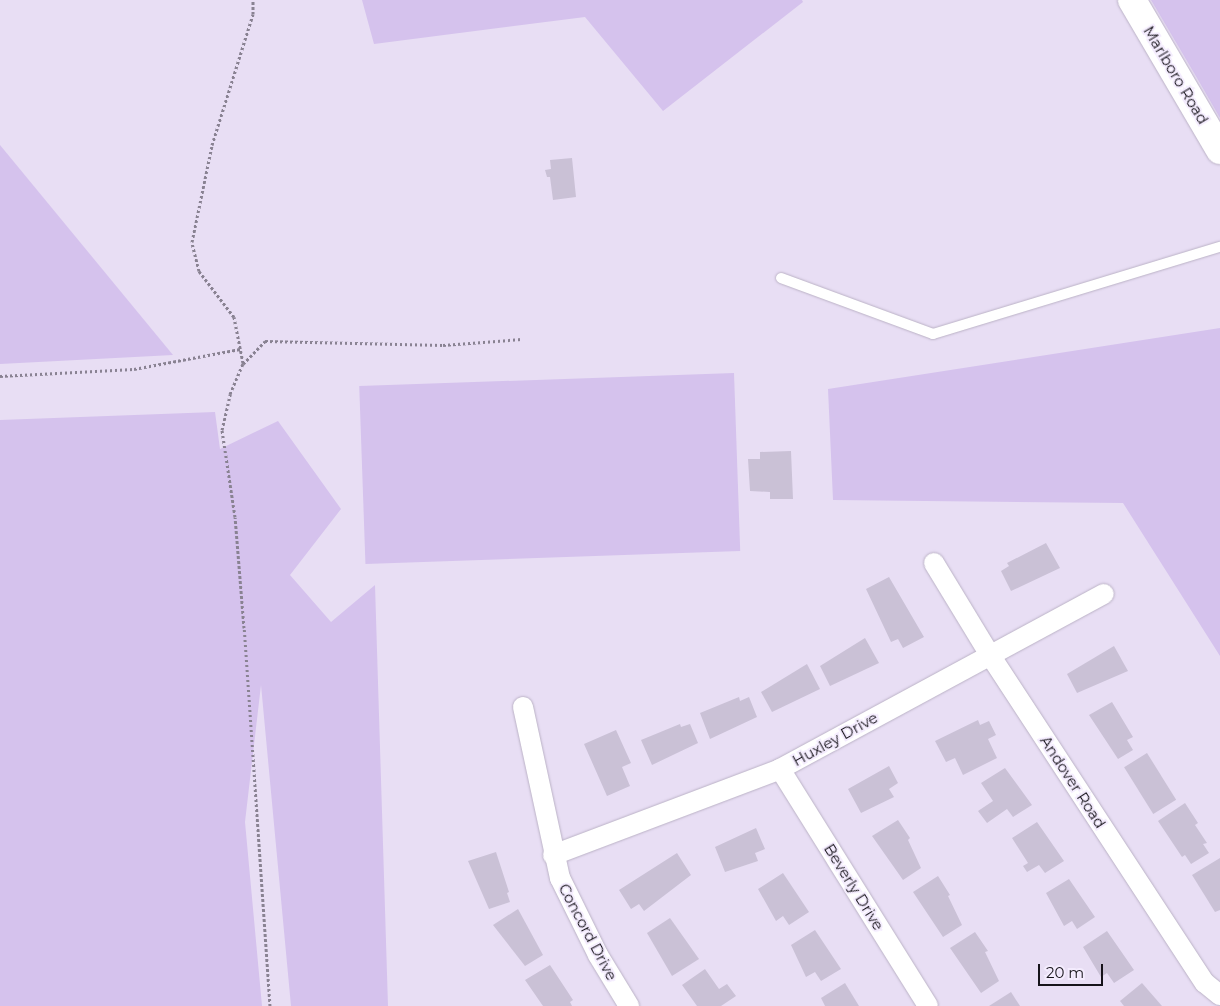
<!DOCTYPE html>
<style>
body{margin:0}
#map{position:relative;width:1220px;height:1006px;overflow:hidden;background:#e8def4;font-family:Montserrat,sans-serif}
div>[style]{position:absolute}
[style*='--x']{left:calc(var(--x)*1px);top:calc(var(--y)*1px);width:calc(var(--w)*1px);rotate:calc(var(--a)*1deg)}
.green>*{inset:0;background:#d5c2ed;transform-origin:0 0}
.building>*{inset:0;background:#cac1d6;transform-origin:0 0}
.path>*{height:3px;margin-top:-1.5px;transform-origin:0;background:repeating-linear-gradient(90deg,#898292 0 2.5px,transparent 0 5px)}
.roads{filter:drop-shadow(0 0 1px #bbb2c6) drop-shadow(0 0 1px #bbb2c6)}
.lane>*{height:10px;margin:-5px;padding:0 5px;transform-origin:5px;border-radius:5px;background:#fff}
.street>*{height:20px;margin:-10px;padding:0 10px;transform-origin:10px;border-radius:10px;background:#fff}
.secondary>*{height:28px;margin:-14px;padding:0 14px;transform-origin:14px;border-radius:14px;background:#fff}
span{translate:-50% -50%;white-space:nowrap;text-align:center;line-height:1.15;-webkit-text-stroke:4px #f4ecfe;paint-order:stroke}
.street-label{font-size:15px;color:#16131a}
.scale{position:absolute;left:1038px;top:964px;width:65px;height:22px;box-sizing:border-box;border:2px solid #16131a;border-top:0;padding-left:6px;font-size:15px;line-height:18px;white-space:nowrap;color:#16131a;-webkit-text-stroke:4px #f4ecfe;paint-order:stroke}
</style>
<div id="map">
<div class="green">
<i style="clip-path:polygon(362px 0,802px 0,803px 2px,663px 111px,585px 17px,374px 44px)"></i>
<i style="clip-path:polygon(1151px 0,1220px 0,1220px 118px,1197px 78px)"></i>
<i style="clip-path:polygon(0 145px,173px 355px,0 364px)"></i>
<i style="clip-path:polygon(1220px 328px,1220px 656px,1123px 503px,833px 500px,828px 389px)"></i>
<i style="left:734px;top:373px;width:178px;height:375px;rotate:88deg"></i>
<i style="clip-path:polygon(215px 412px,220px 449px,278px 421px,341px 509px,290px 575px,331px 622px,375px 585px,388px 1006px,291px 1006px,261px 685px,245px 822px,262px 1006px,0 1006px,0 420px)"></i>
</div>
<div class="building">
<i style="clip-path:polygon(572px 158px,576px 197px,553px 200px,550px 177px,547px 177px,545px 170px,551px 169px,550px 160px)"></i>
<i style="clip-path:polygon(791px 451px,793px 499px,770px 499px,770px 492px,750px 491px,748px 459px,760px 459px,760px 452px)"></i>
<i style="clip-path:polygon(1046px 543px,1060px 568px,1011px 591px,1001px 571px,1009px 566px,1007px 563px)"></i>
<i style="clip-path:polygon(889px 577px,924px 637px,903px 648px,898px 639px,891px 642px,866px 589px)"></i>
<i style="clip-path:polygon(865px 638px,879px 663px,830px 686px,820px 666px)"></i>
<i style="clip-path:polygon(1114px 646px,1128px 671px,1077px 693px,1067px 674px)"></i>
<i style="clip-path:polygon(807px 664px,820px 689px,772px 712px,761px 692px)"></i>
<i style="clip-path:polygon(739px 697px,740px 701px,749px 697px,757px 717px,710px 739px,700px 713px)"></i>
<i style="clip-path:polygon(1112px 702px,1133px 737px,1127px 740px,1133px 750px,1118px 759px,1089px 715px)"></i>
<i style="clip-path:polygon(978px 720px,980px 725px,989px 721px,996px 735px,988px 739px,997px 758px,963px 775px,955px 758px,946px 762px,935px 741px)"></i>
<i style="clip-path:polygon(680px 724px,681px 727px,690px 724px,698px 743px,652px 765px,641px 740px)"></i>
<i style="clip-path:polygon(616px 730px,631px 763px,622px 767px,630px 786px,607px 796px,584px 744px)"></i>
<i style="left:1147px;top:753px;width:55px;height:27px;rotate:58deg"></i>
<i style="clip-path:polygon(889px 766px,898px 783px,889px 789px,894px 797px,861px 813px,848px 789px)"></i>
<i style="clip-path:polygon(1005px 768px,1032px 805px,1013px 817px,1007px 809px,987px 823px,978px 811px,993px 801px,981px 783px)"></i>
<i style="clip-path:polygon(1185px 803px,1198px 823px,1195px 825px,1207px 843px,1203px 844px,1209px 853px,1191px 864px,1185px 855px,1182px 857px,1158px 821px)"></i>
<i style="clip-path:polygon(898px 820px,910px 838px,908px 840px,921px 868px,903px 880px,872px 836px)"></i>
<i style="clip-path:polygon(1037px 822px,1064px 861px,1045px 873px,1039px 865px,1027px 872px,1023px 866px,1028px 863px,1012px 838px)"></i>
<i style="clip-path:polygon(756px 828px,765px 849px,755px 853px,758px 861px,725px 872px,715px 847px)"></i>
<i style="clip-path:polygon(496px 852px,509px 892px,507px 893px,510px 902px,489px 909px,468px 861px)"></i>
<i style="clip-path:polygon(677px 853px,691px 875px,644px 911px,639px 904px,631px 909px,619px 890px)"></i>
<i style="clip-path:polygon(1220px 858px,1220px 910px,1215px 912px,1192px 875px)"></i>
<i style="clip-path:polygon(783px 873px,809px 912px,789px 925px,783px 916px,776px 921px,758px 889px)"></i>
<i style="clip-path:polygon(938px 876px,950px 895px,948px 896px,962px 925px,943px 937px,913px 892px)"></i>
<i style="clip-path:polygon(1069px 879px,1095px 917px,1077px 929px,1072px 921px,1064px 926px,1046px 893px)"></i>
<i style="clip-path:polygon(518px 909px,543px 955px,525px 966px,493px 925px)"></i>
<i style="clip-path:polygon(670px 918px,699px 959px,672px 976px,647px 933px)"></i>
<i style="clip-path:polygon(815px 930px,841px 969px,821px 981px,815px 972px,806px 977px,791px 945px)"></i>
<i style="clip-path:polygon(1107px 931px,1134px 970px,1114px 983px,1107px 973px,1101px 977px,1083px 947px)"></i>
<i style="clip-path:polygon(975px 932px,988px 951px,985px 952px,999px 981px,981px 993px,950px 948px)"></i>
<i style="clip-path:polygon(550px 965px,573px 1000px,570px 1002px,572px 1006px,543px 1006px,525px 980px)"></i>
<i style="clip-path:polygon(705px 969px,719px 989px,727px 984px,736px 996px,721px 1006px,697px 1006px,682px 985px)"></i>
<i style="clip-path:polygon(845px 983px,859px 1006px,825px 1006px,821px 998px)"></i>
<i style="clip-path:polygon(1142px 983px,1162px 1006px,1124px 1006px,1120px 1001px)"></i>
<i style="clip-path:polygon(1011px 992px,1020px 1006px,989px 1006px)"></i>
</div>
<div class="path">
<i style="--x:243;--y:363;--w:47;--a:-101.1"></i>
<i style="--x:234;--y:317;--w:58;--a:-127.3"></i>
<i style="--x:199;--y:271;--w:30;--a:-104"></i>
<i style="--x:192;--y:242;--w:99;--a:-78.3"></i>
<i style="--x:212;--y:145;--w:137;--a:-72.6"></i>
<i style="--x:253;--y:14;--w:14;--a:-90"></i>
<i style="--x:0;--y:376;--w:134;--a:-3"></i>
<i style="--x:134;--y:369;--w:108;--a:-10.7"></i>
<i style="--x:270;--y:1006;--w:379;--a:-93.9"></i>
<i style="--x:244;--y:628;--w:111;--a:-94.6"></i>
<i style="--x:235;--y:517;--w:88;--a:-98.5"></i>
<i style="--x:222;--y:430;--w:37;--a:-77"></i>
<i style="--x:230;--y:394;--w:33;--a:-67"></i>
<i style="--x:243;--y:364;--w:32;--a:-46"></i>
<i style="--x:265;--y:341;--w:178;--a:1.3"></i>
<i style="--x:443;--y:345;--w:79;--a:-4.3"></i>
</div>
<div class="roads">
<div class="lane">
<i style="--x:781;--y:278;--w:162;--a:20.2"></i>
<i style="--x:933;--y:334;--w:300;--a:-16.9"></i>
</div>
<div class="street">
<i style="--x:934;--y:563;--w:108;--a:58.7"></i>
<i style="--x:990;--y:655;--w:392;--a:56.8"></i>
<i style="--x:1205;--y:983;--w:19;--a:39"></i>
<i style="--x:523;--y:707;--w:175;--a:77.8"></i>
<i style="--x:560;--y:878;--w:86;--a:63.7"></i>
<i style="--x:598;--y:955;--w:60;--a:58.7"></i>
<i style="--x:780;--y:769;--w:279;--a:58"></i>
<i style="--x:553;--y:855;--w:243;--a:-20.7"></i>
<i style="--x:780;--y:769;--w:368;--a:-28.4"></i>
</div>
<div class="secondary">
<i style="--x:1132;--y:0;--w:174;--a:59.6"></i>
</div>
</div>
<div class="street-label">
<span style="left:1176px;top:75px;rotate:59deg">Marlboro Road</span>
<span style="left:835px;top:739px;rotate:-29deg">Huxley Drive</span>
<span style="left:1073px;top:782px;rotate:57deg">Andover Road</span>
<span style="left:854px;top:887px;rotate:58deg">Beverly Drive</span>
<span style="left:588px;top:932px;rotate:62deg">Concord Drive</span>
</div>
<div class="scale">20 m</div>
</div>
